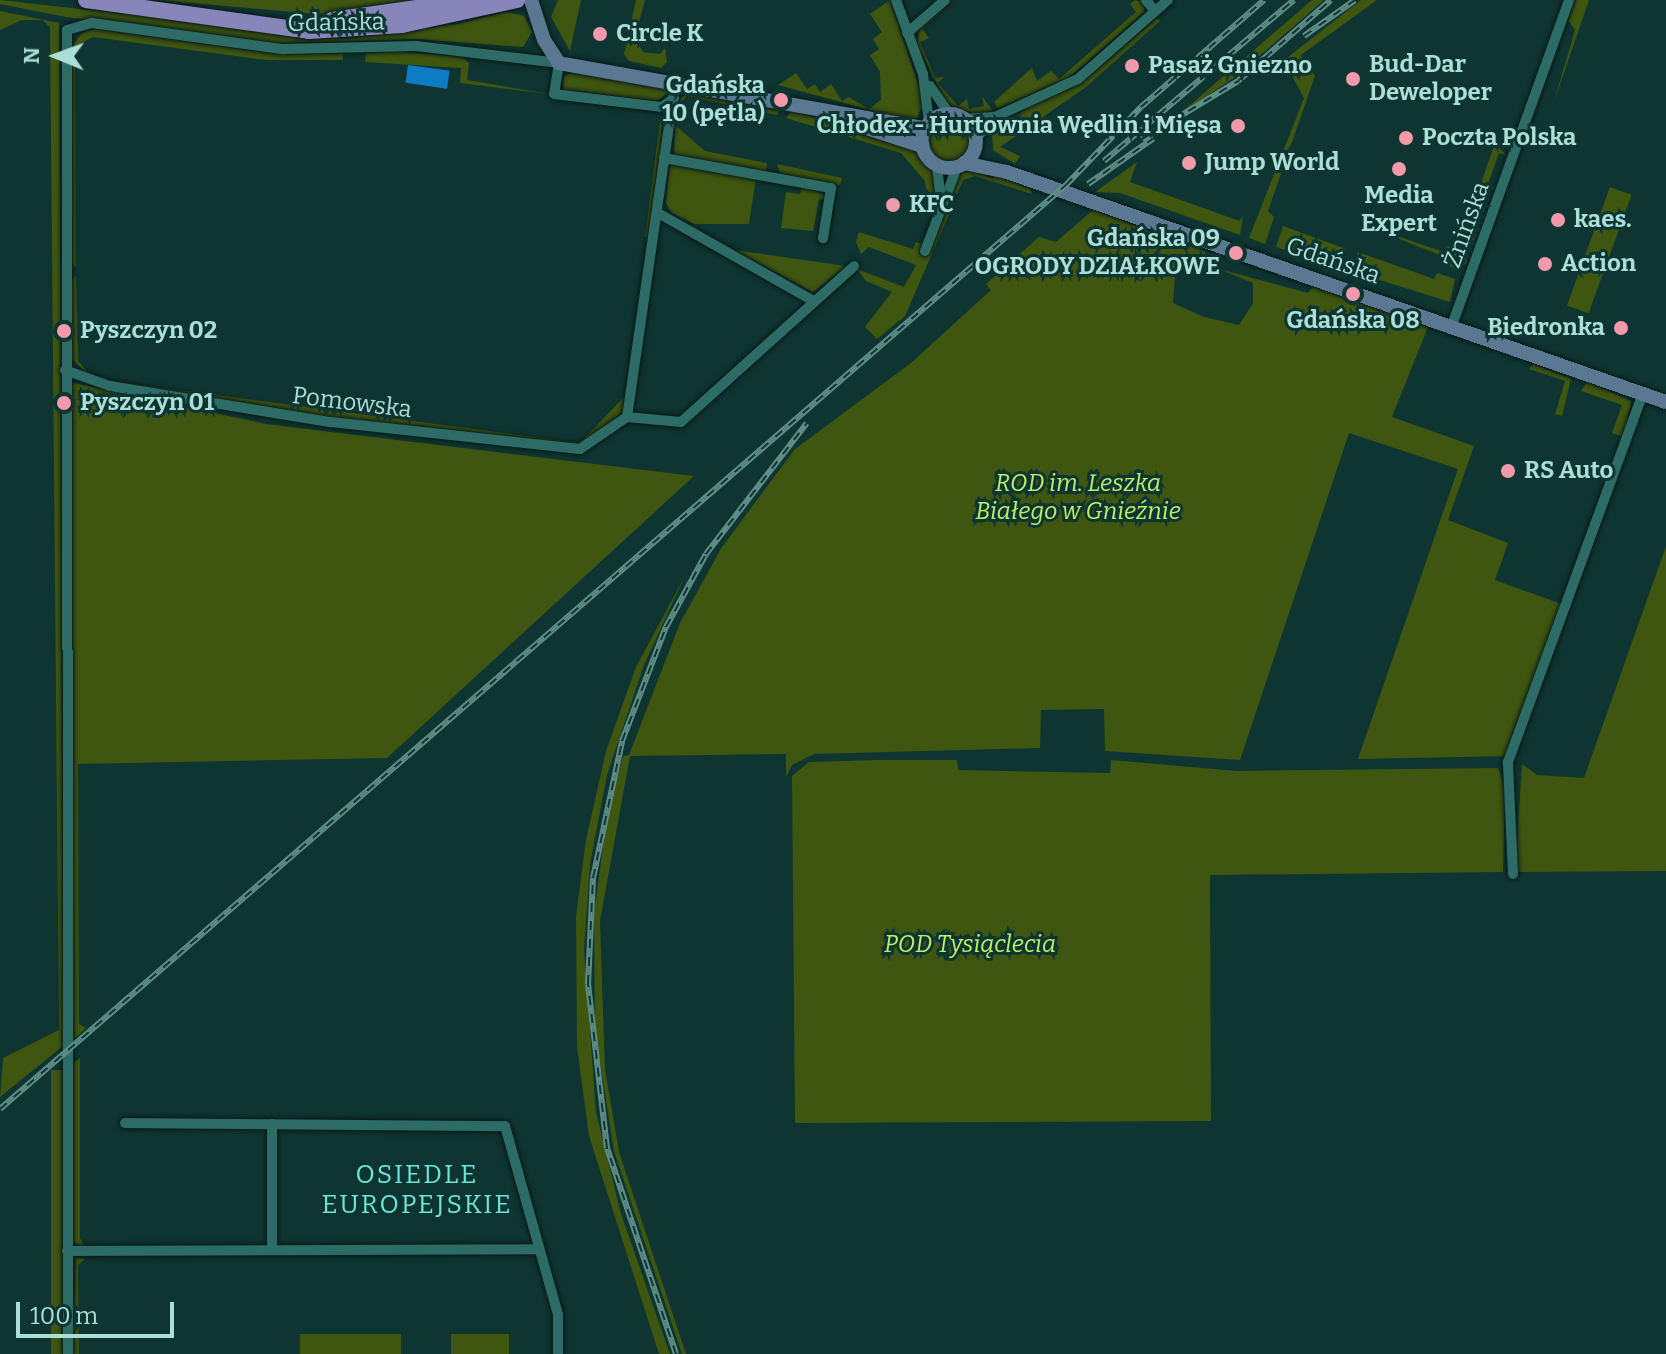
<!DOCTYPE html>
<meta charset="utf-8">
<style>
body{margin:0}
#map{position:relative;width:1666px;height:1354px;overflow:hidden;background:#0e3531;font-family:Bitter,serif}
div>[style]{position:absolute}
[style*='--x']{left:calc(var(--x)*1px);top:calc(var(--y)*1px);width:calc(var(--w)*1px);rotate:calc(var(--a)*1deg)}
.green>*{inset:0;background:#3f5610;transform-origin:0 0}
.round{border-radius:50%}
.water>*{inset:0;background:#0d7cc5;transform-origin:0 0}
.roads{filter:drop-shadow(0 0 2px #091917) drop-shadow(0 0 2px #091917)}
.street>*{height:10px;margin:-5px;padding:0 5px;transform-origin:5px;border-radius:5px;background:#2d6c66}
.secondary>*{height:14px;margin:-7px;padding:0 7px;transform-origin:7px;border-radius:7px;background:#5a7891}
.secondary>.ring{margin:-7px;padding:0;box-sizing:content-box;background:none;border:14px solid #5a7891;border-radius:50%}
.primary>*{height:16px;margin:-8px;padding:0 8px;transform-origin:8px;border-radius:8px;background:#8885bb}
.rail>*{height:6px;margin-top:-3px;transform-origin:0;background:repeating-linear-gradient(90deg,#0e3531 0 9px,#5f8d87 0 18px);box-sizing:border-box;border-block:2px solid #5f8d87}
.dots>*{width:22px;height:22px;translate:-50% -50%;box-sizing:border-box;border:4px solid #0e3531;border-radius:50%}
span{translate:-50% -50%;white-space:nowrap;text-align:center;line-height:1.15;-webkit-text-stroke:6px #0e3531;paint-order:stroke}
.street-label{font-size:24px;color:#aaded7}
.poi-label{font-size:24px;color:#aaded7;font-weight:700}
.left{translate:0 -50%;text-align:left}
.right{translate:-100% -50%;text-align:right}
.park-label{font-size:24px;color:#beee66;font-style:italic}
.neighbourhood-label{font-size:26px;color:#6de4d7;letter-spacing:2px}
.north{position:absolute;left:16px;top:16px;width:80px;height:80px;-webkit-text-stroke:6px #0e3531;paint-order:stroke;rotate:271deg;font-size:22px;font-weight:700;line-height:32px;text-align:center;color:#aaded7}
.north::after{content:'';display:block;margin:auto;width:28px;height:36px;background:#aaded7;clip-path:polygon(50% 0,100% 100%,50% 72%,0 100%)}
.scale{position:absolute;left:16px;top:1302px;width:158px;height:36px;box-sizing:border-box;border:4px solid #aaded7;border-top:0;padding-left:10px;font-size:24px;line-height:28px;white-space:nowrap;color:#aaded7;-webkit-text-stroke:6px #0e3531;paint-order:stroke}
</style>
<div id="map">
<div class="green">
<i style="clip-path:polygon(0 0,347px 39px,458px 24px,507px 12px,524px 16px,532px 32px,523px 47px,417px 39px,277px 43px,66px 17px,0 4px)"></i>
<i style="clip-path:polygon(159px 0,446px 0,316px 14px)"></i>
<i style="clip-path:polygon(558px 0,581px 0,570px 51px,551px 17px)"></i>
<i style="clip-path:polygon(636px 0,645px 0,635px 38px,643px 52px,660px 54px,665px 48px,667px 62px,661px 68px,629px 61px,624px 54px)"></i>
<i style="clip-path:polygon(890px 0,924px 102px,915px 122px,778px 85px,796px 73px,807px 89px,815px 84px,820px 92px,831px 84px,842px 101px,849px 97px,869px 109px,881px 100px,880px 72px,870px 55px,879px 49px,873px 39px,882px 32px,870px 14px)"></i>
<i style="clip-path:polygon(955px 0,922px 29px,929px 38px,920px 42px,935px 78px,944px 77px,938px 83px,958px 106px,967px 99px,969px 109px,984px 106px,982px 96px,992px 110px,981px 115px,949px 107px,917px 44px,920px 29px)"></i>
<i style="clip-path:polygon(1135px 0,1144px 2px,1144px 12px,1067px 79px,998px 108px,994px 102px,1032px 68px,1029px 60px,1037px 81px,1051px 71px,1059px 79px,1136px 12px,1130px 4px)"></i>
<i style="clip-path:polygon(1312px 0,1324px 0,1235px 77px,1176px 117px)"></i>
<i style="clip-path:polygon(1361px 0,1377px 0,1301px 55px,1315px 76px,1268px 211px,1274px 217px,1265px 244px,1249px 238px,1304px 98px,1285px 63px,1274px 68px)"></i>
<i style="clip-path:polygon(1576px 0,1589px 0,1554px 102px,1575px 30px,1568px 20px)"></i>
<i style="clip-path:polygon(0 11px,59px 23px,63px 1046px,0 1097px,3px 1058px,59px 1030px,50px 27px,42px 20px,22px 20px,0 30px)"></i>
<i style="clip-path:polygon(1157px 18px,1160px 21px,1086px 87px,1000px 147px,1020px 156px,1015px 164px,993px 150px,992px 134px,1027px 108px,1082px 83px)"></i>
<i style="clip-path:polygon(95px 29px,276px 54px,343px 54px,343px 60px,266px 60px,93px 37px,75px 46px,76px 267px,71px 263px,68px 51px,82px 33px)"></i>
<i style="clip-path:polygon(387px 51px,462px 57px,469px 63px,467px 80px,549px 94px,460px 83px,461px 68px,365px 62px,366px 53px)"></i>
<i style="clip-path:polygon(574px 72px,668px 87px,668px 92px,658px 101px,563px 90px,564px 77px)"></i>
<i style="clip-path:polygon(687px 93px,779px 111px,777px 115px,687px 96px,678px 105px,676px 126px,705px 151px,767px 163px,766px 171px,674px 155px,676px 103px)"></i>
<i style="clip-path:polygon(792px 111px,911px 146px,933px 170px,935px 198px,928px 202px,925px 181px,901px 153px,786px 118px)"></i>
<i class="round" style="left:928px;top:120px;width:42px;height:42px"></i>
<i style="clip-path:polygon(660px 121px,663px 121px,651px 238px,645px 237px)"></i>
<i style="clip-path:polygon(1495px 143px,1506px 155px,1499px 153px,1471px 232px,1477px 235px,1474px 240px,1462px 242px,1454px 229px,1464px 232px)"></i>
<i style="clip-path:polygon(1137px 162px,1130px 182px,1240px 221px,1243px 215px,1240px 235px,1120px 193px,1095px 192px)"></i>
<i style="clip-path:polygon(670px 164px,756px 178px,749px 224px,694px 224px,672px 213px,666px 203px)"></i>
<i style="clip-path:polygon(777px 164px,842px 178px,840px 185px,780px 173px)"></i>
<i style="clip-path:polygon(964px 168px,993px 179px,996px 175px,1030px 189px,1032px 194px,975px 176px,963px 180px,957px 194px,950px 191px)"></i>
<i style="clip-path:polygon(802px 187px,826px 195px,827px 200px,819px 199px,813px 231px,781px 228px,786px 192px,800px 194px)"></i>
<i style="left:1610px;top:187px;width:23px;height:126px;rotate:20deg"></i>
<i style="clip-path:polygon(954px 203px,905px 316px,877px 339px,865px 327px,892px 292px,866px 281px,857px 269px,904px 287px,916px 265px,869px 247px,861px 254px,856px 242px,859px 232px,913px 249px,916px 242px,928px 246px,946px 204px)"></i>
<i style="clip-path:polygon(1093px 210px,1214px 255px,1211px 268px,1185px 259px,1175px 275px,1173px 303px,1204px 317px,1239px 325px,1253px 303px,1253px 283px,1219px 269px,1308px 293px,1313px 287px,1428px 327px,1392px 417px,1474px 446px,1448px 520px,1508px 543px,1495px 580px,1564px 605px,1511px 756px,1358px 759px,1458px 469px,1349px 433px,1240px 760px,1105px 751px,1104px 709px,1041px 710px,1040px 748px,814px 754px,792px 765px,786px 777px,786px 754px,630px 756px,600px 921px,605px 1069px,619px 1152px,686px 1354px,682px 1354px,614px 1151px,595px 1030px,594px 913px,607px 817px,623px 756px,629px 755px,680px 623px,722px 547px,795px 449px,911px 363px,991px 290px,986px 284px,1039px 237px,1056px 242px)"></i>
<i style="clip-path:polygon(1283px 226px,1346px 249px,1338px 267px,1276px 247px)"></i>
<i style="clip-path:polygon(1367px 226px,1444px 252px,1446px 246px,1465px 252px,1467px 263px,1457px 269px,1441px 263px,1442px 256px)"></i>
<i style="clip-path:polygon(734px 250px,846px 266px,813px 292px)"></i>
<i style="clip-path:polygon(1358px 252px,1434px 279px,1437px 273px,1455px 279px,1450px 302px,1351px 271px)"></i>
<i style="clip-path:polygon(76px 276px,78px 361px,94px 379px,580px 443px,624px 397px,622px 413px,580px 446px,310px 416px,94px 381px,69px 356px,69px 281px)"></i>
<i style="clip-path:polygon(1533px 364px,1571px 379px,1562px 416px,1555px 414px,1565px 381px,1529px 369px)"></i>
<i style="clip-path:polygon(69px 382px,266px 424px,694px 476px,387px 758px,78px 764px,79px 1024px,86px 1028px,73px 1040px)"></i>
<i style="clip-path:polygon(1587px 382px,1631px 401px,1624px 437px,1612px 433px,1622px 405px,1581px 391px)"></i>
<i style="clip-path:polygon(1666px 546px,1666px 871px,1515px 872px,1522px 764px,1537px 775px,1584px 778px)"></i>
<i style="clip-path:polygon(685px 576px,644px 665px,607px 775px,590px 864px,584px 950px,596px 1112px,621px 1214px,670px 1354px,659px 1354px,589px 1136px,577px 1047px,576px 916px,586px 840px,606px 751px,636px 667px)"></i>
<i style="clip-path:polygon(875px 760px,957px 760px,958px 770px,1110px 773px,1111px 760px,1237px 771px,1498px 768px,1505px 788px,1503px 872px,1210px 875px,1211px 1121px,795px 1123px,792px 776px,809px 762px)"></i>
<i style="clip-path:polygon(80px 1058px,80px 1238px,85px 1248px,73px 1242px,72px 1064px)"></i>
<i style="left:62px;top:1070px;width:284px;height:11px;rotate:90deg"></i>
<i style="clip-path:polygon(76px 1258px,85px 1259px,78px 1265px,79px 1354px,73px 1354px)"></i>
<i style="left:300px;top:1334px;width:101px;height:20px"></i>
<i style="left:451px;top:1334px;width:58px;height:20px"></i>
</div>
<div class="water">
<i style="left:408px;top:65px;width:42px;height:18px;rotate:8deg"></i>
</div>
<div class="roads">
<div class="street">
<i style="--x:896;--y:0;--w:79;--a:70"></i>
<i style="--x:923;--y:74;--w:48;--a:82.9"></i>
<i style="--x:1146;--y:0;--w:14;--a:51"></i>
<i style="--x:907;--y:33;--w:50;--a:-41"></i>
<i style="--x:930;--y:86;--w:33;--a:55"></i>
<i style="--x:673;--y:98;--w:322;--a:98.2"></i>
<i style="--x:627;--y:417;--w:54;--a:5.3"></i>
<i style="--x:681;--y:422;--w:233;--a:-42"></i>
<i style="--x:965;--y:119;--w:31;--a:-4"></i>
<i style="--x:976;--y:138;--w:30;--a:-46"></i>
<i style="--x:997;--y:116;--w:89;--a:-24.6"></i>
<i style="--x:1078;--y:79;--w:120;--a:-41.3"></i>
<i style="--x:664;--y:158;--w:170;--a:10.2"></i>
<i style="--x:831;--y:188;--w:51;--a:99.1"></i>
<i style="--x:937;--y:165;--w:36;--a:84"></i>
<i style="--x:658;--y:213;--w:180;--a:29.5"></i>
<i style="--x:925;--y:251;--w:90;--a:-69.1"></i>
<i style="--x:1451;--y:328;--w:349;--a:-70.2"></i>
<i style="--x:65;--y:370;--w:48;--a:19.6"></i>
<i style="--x:110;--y:386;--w:224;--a:9.3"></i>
<i style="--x:331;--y:422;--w:250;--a:6.2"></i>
<i style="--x:580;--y:449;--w:57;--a:-34.2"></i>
<i style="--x:1513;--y:874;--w:112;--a:-92.6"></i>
<i style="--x:1508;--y:762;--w:392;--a:-69.9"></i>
<i style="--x:125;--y:1123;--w:380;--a:0.5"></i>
<i style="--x:505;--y:1126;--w:196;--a:74.3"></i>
<i style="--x:558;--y:1315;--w:39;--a:90"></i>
<i style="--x:272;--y:1250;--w:126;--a:-90"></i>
<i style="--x:67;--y:1251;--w:472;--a:-0.2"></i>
<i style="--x:68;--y:1354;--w:1324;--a:-90.04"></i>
<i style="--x:67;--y:30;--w:26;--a:-16"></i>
<i style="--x:92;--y:23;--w:193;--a:7.8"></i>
<i style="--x:283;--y:49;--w:133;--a:-1.3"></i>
<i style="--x:416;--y:46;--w:144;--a:6.8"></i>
<i style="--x:559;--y:63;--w:31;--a:99"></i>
<i style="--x:554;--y:94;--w:109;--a:6.9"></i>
<i style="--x:662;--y:107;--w:15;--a:-37"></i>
</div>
<div class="secondary">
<i style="--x:531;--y:0;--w:42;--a:72"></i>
<i style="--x:544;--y:40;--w:27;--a:57"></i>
<i style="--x:559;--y:63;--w:371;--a:10.1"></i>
<i class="ring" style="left:922px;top:114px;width:40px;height:40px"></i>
<i style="--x:867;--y:128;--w:58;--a:18.1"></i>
<i style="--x:964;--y:163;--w:44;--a:11.8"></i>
<i style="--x:1007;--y:172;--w:698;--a:19.24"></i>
</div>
<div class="primary">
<i style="--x:86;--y:0;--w:225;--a:7.9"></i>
<i style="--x:309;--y:31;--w:93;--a:-3.7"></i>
<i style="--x:402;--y:25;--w:118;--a:-12.3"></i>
<i style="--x:332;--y:20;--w:141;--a:-8.1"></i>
</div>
</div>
<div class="rail">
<i style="--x:1304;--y:36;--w:62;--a:-35.2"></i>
<i style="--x:1142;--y:139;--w:112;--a:-31.1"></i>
<i style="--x:1238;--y:81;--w:123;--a:-41.1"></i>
<i style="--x:1104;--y:161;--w:249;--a:-40.3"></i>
<i style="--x:1088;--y:184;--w:80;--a:-34.9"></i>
<i style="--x:0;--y:1109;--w:1411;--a:-40.92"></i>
<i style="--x:1066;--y:185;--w:108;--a:-46.1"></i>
<i style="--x:1141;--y:107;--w:163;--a:-41"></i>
<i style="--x:676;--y:1354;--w:217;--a:-108.5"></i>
<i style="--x:607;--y:1148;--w:165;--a:-96.6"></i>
<i style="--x:588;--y:984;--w:106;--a:-87.3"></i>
<i style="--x:593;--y:878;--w:140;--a:-78"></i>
<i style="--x:622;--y:741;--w:122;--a:-68.9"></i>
<i style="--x:666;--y:627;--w:83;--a:-61.3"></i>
<i style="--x:706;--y:554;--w:165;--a:-52.4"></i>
</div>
<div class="dots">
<i style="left:600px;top:34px;background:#f29aac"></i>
<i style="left:1132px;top:66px;background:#f29aac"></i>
<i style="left:1353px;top:79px;background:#f29aac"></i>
<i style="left:781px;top:100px;background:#f29aac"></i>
<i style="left:1238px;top:126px;background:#f29aac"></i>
<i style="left:1406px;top:138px;background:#f29aac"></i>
<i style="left:1189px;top:163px;background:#f29aac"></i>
<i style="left:1399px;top:169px;background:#f29aac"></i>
<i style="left:893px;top:205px;background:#f29aac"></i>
<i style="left:1558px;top:220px;background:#f29aac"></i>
<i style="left:1236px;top:253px;background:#f29aac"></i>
<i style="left:1545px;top:264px;background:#f29aac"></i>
<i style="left:1353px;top:294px;background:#f29aac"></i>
<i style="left:1621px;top:328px;background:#f29aac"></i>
<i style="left:64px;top:331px;background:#f29aac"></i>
<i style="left:64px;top:403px;background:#f29aac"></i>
<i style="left:1508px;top:471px;background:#f29aac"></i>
</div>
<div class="street-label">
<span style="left:336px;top:23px;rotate:-1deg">Gdańska</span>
<span style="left:1467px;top:225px;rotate:-70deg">Żnińska</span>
<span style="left:1333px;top:261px;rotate:19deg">Gdańska</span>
<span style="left:352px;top:403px;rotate:7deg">Pomowska</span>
</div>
<div class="poi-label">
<span class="left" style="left:616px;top:34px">Circle K</span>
<span class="left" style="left:1369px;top:79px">Bud-Dar<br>Deweloper</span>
<span class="left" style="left:1148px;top:66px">Pasaż Gniezno</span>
<span class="right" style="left:765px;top:100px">Gdańska<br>10 (pętla)</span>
<span class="right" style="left:1222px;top:126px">Chłodex - Hurtownia Wędlin i Mięsa</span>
<span class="left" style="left:1422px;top:138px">Poczta Polska</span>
<span class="left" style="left:1205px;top:163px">Jump World</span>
<span style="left:1399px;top:210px">Media<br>Expert</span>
<span class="left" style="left:909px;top:205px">KFC</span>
<span class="left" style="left:1574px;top:220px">kaes.</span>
<span class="right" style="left:1220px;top:253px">Gdańska 09<br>OGRODY DZIAŁKOWE</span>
<span class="left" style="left:1561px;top:264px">Action</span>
<span style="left:1353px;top:321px">Gdańska 08</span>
<span class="right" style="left:1605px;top:328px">Biedronka</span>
<span class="left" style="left:80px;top:331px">Pyszczyn 02</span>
<span class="left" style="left:80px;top:403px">Pyszczyn 01</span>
<span class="left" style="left:1524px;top:471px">RS Auto</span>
</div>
<div class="park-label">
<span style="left:1078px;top:498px">ROD im. Leszka<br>Białego w Gnieźnie</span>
<span style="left:970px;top:945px">POD Tysiąclecia</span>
</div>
<div class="neighbourhood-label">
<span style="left:417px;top:1190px">OSIEDLE<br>EUROPEJSKIE</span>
</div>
<div class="north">N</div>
<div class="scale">100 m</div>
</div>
